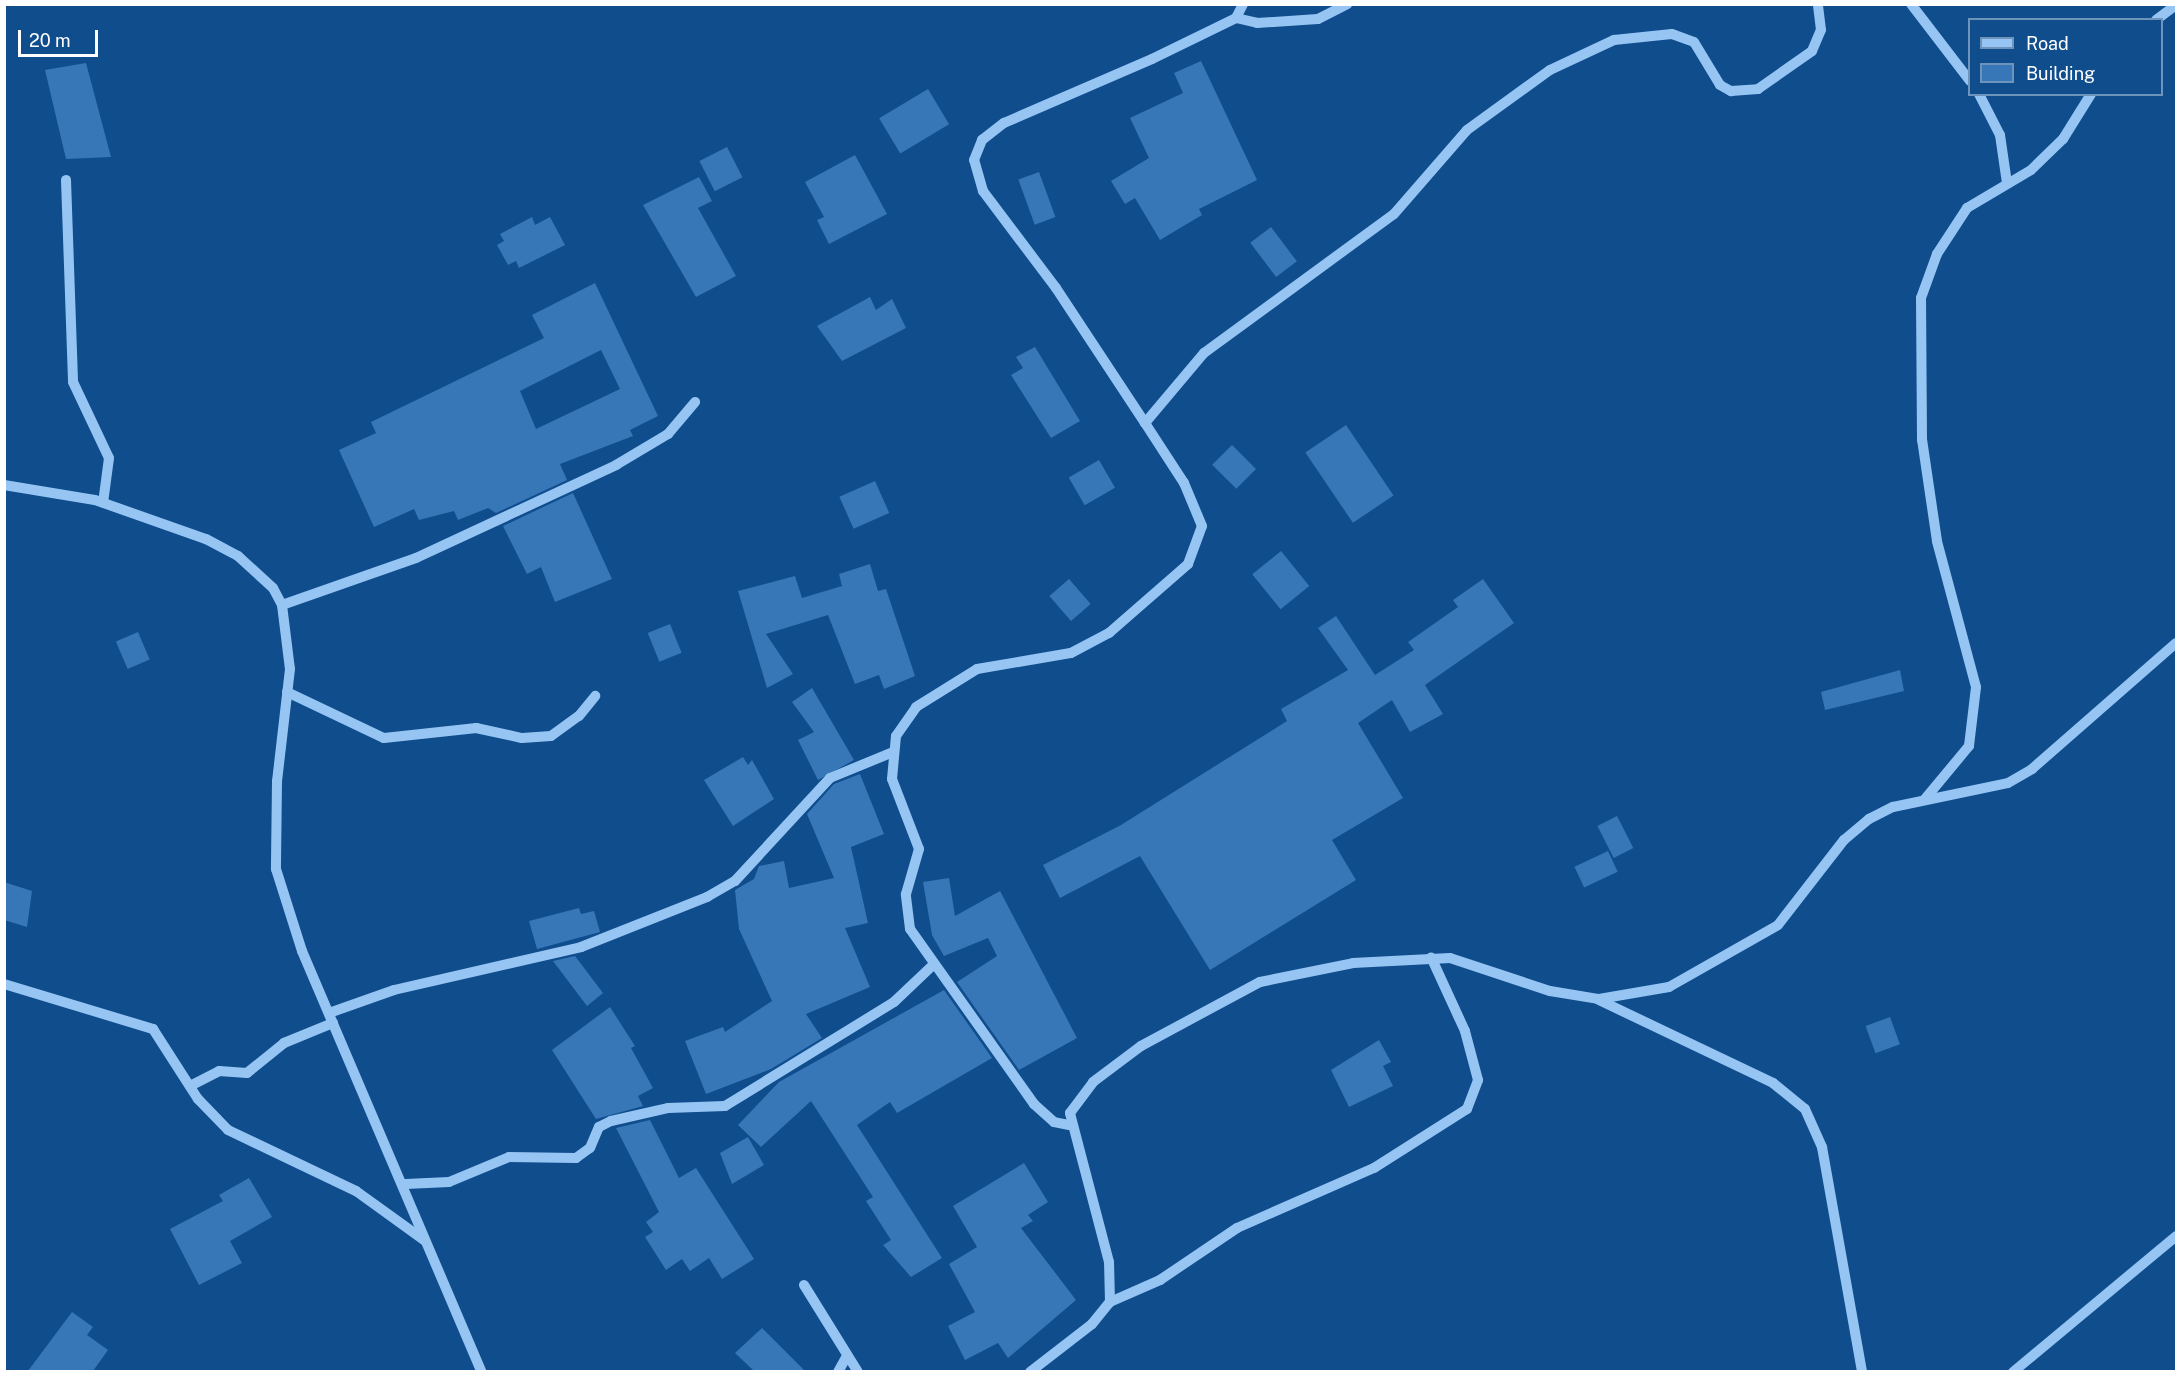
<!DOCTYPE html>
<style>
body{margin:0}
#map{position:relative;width:2181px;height:1376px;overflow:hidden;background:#0f4d8d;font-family:"Public Sans",sans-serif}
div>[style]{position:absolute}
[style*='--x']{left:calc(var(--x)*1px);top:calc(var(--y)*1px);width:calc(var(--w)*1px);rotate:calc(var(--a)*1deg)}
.building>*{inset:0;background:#3777b7;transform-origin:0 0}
.minor>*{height:10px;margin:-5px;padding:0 5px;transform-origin:5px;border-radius:5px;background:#96c5f3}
span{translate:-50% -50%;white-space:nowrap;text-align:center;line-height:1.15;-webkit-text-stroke:6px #0f4d8d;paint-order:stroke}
.frame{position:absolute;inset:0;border:6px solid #fff;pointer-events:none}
.legend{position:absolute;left:1968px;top:18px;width:195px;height:78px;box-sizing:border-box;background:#0f4d8d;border:2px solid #6f94bb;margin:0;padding:8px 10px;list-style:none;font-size:18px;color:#fff}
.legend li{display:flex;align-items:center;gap:12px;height:30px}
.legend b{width:30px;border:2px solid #6f94bb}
.scale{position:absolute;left:18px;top:30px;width:80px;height:27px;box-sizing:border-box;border:3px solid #fff;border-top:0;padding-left:8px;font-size:18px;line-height:21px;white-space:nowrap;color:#fff;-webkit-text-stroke:4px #0f4d8d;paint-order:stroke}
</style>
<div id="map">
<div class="building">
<i style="clip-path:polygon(1201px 61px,1257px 180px,1199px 209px,1202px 215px,1160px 240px,1135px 198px,1125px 204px,1111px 181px,1149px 158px,1130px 118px,1183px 93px,1174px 73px)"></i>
<i style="clip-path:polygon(86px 63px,111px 157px,66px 159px,45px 70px)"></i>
<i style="left:928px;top:89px;width:41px;height:57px;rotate:59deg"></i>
<i style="left:727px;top:147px;width:34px;height:31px;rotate:63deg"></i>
<i style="clip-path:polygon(855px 155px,887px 214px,829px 244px,817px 220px,824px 217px,805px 182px)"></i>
<i style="left:1039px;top:172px;width:48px;height:22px;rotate:70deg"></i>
<i style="clip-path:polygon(699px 177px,712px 201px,698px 208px,736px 276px,696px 297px,643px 205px)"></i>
<i style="clip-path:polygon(532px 217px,535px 225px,550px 217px,565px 245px,519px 268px,516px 261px,508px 265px,497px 245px,504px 241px,500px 234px)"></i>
<i style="left:1271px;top:227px;width:43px;height:26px;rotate:53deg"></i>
<i style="clip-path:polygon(evenodd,595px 283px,658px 416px,630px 430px,633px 436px,560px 464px,567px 480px,496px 513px,488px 508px,458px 520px,454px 511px,419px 520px,414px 509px,374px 527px,339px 450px,376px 433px,371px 422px,544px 338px,532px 315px,595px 283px,601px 350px,620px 389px,536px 429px,520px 391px,601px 350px)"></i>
<i style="clip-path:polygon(870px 297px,876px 310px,892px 299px,906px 328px,842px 361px,817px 326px)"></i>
<i style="clip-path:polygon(1035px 347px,1080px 421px,1051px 438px,1011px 375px,1023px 368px,1016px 357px)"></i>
<i style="left:1346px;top:425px;width:85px;height:49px;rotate:56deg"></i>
<i style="left:1232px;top:445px;width:34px;height:28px;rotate:45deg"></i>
<i style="left:1099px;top:460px;width:32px;height:35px;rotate:60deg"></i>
<i style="left:875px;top:481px;width:35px;height:39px;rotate:66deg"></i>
<i style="clip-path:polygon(573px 493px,612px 579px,555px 602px,541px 567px,527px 574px,503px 526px)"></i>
<i style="left:1281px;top:551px;width:45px;height:37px;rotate:51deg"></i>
<i style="clip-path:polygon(870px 564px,878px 591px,886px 589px,915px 676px,884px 689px,879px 675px,855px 684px,828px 615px,766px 634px,793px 674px,767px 688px,738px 591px,795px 576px,802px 598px,842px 586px,839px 574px)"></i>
<i style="left:1069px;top:579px;width:33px;height:26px;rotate:49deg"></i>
<i style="clip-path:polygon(1483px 579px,1514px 623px,1425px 685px,1443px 714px,1410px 732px,1392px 700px,1358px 723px,1403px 798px,1332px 840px,1356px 880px,1210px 970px,1140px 856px,1060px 898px,1043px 865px,1121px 825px,1287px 721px,1281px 709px,1348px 670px,1318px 628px,1336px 616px,1375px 675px,1414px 650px,1408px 642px,1458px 607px,1453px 600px)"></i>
<i style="left:670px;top:624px;width:31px;height:24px;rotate:68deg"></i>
<i style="left:138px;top:632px;width:30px;height:24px;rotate:67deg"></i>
<i style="clip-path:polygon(1900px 670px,1904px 691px,1825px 710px,1821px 692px)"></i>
<i style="clip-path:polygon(812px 688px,854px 760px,818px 780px,798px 740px,814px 732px,792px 702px)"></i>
<i style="clip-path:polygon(743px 757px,748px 765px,752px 760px,774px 799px,733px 826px,704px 780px)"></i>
<i style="clip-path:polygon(860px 774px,884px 834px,851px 847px,868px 923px,845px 928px,870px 987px,806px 1014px,822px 1038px,771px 1069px,706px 1094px,685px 1041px,723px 1027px,725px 1032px,772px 1001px,739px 929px,735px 890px,754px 879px,759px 866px,784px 861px,789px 888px,834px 878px,807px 814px,834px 784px)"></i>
<i style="left:1617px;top:816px;width:36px;height:22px;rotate:63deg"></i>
<i style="left:1608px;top:851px;width:23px;height:37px;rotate:65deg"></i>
<i style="clip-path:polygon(949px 878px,955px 916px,1000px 891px,1077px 1038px,1019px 1070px,957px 982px,997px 956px,988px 938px,944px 956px,932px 935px,923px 882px)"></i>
<i style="clip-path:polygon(4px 882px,32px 891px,27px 927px,4px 920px)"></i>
<i style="clip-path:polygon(579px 908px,581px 914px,594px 911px,600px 932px,537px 949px,529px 921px)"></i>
<i style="clip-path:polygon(575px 956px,603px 993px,587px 1006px,553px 961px)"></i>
<i style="clip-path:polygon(944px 990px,992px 1058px,897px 1113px,890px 1102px,857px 1125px,942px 1258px,911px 1277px,883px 1245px,891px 1240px,866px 1201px,873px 1197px,811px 1101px,761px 1147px,738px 1125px,779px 1082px)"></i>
<i style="clip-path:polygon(610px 1007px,635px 1046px,631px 1048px,653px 1088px,638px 1096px,643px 1106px,596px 1119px,552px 1050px)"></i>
<i style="left:1890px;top:1017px;width:29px;height:26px;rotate:70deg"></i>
<i style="clip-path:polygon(1379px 1040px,1391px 1062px,1383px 1066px,1393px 1086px,1349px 1107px,1331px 1070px)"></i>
<i style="clip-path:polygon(650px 1120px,679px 1178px,696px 1168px,754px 1259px,722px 1279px,709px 1258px,690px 1271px,682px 1259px,666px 1270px,645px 1237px,653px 1232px,646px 1222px,659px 1212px,616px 1128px)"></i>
<i style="clip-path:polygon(748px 1137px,764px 1165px,732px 1184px,720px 1153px)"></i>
<i style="clip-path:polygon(1024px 1163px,1048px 1202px,1028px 1215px,1033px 1221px,1021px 1228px,1076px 1300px,1008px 1358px,998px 1343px,965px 1360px,948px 1326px,975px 1312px,949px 1264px,977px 1247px,953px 1206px)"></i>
<i style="clip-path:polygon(249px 1178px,272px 1217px,230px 1241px,242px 1263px,199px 1285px,170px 1229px,223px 1201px,219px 1195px)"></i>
<i style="clip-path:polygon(72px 1312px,93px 1327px,87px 1335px,108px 1350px,93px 1371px,28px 1371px)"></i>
<i style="clip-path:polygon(762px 1328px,805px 1371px,754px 1371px,735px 1353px)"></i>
</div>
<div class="minor">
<i style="--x:1911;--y:4;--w:97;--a:52.5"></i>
<i style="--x:1236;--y:18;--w:22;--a:13"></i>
<i style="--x:1257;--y:23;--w:61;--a:-3.8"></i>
<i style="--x:1318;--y:19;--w:33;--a:-27"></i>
<i style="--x:2156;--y:20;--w:25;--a:-37"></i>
<i style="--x:1979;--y:94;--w:46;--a:62.9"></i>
<i style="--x:2000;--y:135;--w:49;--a:81.7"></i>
<i style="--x:66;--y:180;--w:202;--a:88"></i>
<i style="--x:73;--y:382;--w:84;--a:64.7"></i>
<i style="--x:109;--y:458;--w:45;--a:97.6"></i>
<i style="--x:1145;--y:423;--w:92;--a:-49.9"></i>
<i style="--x:1204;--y:353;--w:235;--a:-36.2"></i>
<i style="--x:1394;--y:214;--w:111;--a:-49"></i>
<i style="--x:1467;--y:130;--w:102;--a:-35.9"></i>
<i style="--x:1550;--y:70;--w:71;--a:-25.1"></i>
<i style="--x:1614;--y:40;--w:58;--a:-5.9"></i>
<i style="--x:1672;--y:34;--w:23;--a:20"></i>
<i style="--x:1694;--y:42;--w:50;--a:58.8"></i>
<i style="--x:1720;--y:85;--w:13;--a:29"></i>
<i style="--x:1731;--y:91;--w:27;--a:-4"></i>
<i style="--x:1758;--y:89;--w:66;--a:-35.1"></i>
<i style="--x:1812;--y:51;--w:23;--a:-67"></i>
<i style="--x:1821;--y:30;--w:26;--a:-97"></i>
<i style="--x:4;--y:485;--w:92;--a:9.4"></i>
<i style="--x:95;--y:500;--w:118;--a:19.4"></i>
<i style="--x:206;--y:539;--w:36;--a:28"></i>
<i style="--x:238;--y:556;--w:47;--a:42.4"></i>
<i style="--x:273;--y:588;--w:19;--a:62"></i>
<i style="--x:282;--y:605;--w:64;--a:82.9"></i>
<i style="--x:290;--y:669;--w:113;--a:96.6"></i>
<i style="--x:277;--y:781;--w:88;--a:90.7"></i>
<i style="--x:276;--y:869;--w:86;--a:72.4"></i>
<i style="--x:302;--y:951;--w:458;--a:66.9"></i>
<i style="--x:282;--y:605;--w:142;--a:-19.3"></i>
<i style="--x:416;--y:558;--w:221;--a:-24.9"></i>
<i style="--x:616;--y:465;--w:61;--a:-30.8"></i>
<i style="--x:668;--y:434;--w:42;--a:-49.8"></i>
<i style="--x:287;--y:692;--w:107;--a:25.4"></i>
<i style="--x:384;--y:738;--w:93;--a:-6.2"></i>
<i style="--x:476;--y:728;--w:47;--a:12.3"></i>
<i style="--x:522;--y:738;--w:29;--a:-4"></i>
<i style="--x:551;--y:736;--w:34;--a:-36"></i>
<i style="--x:579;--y:716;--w:26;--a:-51"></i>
<i style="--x:1925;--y:799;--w:69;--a:-50.3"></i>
<i style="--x:1969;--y:746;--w:59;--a:-83.2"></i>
<i style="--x:1976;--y:687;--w:151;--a:-105"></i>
<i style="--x:1937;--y:541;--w:102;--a:-98.4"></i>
<i style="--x:1922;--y:440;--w:142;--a:-90.4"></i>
<i style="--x:1921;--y:298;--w:47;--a:-70"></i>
<i style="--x:1937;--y:254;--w:55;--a:-56.9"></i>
<i style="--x:1967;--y:208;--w:74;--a:-30.7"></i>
<i style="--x:2031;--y:170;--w:45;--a:-44.1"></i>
<i style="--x:2063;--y:139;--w:53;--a:-58.1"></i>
<i style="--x:4;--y:984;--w:156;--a:16.8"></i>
<i style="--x:153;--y:1029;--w:83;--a:57.3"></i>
<i style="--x:198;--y:1099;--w:43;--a:45.9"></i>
<i style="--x:228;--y:1130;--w:142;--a:25.5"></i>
<i style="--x:356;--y:1191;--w:84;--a:35.8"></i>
<i style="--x:1599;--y:1000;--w:193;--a:25.5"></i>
<i style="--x:1773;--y:1083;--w:41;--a:39.1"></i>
<i style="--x:1805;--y:1109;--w:42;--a:65.9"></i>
<i style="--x:1822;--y:1147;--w:229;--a:79.9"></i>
<i style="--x:329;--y:1013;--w:69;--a:-19.5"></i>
<i style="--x:394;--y:990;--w:192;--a:-12.9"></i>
<i style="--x:581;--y:947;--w:136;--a:-21.6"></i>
<i style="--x:707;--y:897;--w:32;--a:-30"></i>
<i style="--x:735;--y:881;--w:140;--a:-47.3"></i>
<i style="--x:830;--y:778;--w:68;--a:-22.4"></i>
<i style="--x:190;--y:1086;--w:33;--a:-27"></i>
<i style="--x:219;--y:1071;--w:28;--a:4"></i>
<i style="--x:247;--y:1073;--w:48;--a:-39"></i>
<i style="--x:284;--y:1043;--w:53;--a:-22.2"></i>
<i style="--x:1069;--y:1125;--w:15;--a:-169"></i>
<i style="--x:1054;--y:1122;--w:27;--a:-138"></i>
<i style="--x:1034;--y:1104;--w:214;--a:-125.3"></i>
<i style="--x:910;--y:929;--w:35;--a:-97"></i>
<i style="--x:906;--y:894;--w:47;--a:-73.9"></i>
<i style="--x:919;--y:849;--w:75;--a:-111.1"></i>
<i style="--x:892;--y:779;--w:43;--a:-84.7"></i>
<i style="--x:896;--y:736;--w:35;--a:-55"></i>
<i style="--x:916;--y:707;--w:72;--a:-31.9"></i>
<i style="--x:977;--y:669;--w:95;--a:-9.7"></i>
<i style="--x:1071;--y:653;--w:43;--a:-27.8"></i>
<i style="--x:1109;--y:633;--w:105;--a:-41.1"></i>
<i style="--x:1188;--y:564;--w:40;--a:-69.8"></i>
<i style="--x:1202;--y:526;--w:47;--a:-112.7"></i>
<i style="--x:1184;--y:483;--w:72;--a:-123"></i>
<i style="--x:1145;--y:423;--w:162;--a:-123.4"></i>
<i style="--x:1056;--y:288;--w:121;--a:-127"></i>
<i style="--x:983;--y:191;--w:32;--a:-106"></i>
<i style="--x:974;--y:160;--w:22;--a:-68"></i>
<i style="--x:982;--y:140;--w:28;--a:-38"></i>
<i style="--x:1004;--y:123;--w:161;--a:-23.4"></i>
<i style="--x:1152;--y:59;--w:93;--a:-26"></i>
<i style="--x:1236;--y:18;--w:16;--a:-63"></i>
<i style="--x:406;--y:1184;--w:43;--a:-2.7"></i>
<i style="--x:449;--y:1182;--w:65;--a:-22.6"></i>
<i style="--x:509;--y:1157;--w:67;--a:0.9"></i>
<i style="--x:576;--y:1158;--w:17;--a:-36"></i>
<i style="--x:590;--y:1148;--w:23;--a:-67"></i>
<i style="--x:599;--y:1127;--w:13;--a:-27"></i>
<i style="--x:611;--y:1121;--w:58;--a:-12.8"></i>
<i style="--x:668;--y:1108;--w:57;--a:-2"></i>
<i style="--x:725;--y:1106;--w:198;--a:-31.6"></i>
<i style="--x:894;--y:1002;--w:54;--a:-43.5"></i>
<i style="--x:804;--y:1285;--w:102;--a:58.2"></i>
<i style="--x:1110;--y:1302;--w:55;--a:-23.7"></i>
<i style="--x:1160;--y:1280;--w:93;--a:-34"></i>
<i style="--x:1237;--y:1228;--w:150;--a:-23.7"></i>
<i style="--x:1374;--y:1168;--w:110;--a:-32.4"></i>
<i style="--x:1467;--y:1109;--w:31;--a:-69"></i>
<i style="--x:1478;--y:1080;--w:51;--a:-104.9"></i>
<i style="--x:1465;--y:1031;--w:81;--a:-114.7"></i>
<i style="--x:838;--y:1372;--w:18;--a:-61"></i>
<i style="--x:1030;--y:1372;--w:78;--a:-37.7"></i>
<i style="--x:1092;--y:1324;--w:28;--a:-51"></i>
<i style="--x:1110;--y:1302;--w:40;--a:-91.4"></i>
<i style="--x:1109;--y:1262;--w:154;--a:-104.7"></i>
<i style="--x:1070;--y:1113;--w:39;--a:-53"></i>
<i style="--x:1093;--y:1082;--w:60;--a:-36.9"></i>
<i style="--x:1141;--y:1046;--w:135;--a:-28.3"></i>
<i style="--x:1260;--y:982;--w:95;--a:-11.5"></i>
<i style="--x:1353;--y:963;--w:97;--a:-3"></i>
<i style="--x:1450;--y:958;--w:105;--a:18.3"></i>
<i style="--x:1550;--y:991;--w:50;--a:9.3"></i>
<i style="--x:1599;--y:999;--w:71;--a:-9.7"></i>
<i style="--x:1669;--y:987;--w:125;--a:-29.6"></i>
<i style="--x:1778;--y:925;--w:108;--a:-52.2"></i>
<i style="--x:1844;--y:840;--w:33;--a:-40"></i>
<i style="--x:1869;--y:819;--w:27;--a:-27"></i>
<i style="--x:1893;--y:807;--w:117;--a:-11.8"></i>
<i style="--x:2008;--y:783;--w:28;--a:-30"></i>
<i style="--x:2032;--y:769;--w:191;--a:-41.2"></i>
<i style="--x:2013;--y:1372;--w:212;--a:-39.8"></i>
</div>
<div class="frame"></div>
<ul class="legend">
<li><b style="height:8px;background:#96c5f3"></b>Road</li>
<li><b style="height:16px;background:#3777b7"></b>Building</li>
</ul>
<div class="scale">20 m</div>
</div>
